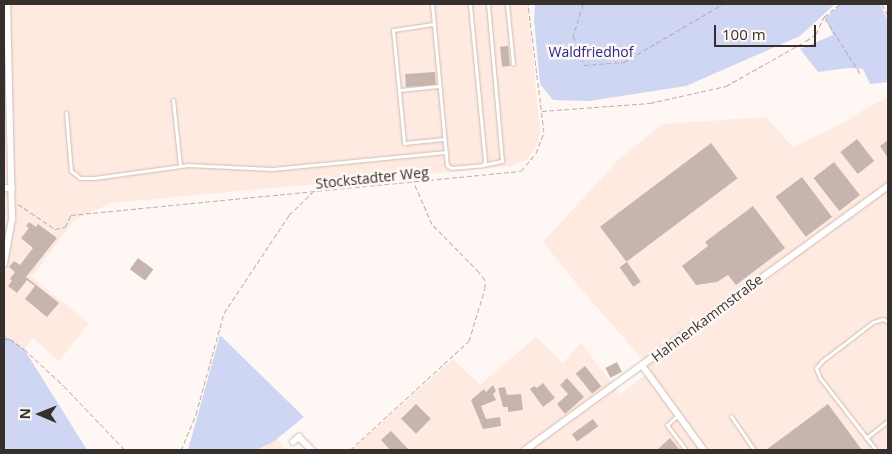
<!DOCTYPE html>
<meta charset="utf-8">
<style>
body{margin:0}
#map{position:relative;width:892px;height:454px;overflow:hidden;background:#fef7f4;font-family:"Open Sans",sans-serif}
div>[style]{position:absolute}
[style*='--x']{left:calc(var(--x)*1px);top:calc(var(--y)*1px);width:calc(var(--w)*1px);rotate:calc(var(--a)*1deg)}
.built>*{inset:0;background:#feeae1}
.green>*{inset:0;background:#ced6f4}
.building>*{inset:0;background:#c6b5ae;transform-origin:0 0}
.path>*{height:1px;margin-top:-0.5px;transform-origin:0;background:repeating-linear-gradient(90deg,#b7b0ad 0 5px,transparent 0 7.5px)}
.roads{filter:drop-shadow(0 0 1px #cdbcb4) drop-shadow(0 0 1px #cdbcb4)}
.lane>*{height:3px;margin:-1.5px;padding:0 1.5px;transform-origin:1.5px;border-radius:1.5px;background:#fff}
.street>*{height:5.5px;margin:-2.75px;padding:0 2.75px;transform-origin:2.75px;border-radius:2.75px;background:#fff}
span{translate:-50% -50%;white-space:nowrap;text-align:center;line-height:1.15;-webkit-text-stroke:5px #fef7f4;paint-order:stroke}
.park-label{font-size:14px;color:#242a82}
.street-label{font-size:14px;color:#36302d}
.frame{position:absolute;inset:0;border:5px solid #36302d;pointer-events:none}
.north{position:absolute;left:15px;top:389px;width:50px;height:50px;-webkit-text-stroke:4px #fef7f4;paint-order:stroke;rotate:271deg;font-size:14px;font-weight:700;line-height:20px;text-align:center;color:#36302d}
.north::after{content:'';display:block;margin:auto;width:18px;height:22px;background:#36302d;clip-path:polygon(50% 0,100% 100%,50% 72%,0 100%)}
.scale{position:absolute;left:714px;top:25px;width:102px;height:22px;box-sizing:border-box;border:2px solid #36302d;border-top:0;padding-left:6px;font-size:15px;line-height:18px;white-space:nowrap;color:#36302d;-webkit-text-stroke:4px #fef7f4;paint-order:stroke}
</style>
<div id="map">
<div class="built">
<i style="clip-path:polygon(4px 4px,528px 4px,540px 132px,536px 148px,526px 160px,511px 166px,111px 203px,74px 220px,32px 277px,89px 323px,59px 361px,33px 338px,24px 349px,4px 335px)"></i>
<i style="clip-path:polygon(888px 98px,888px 450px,351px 450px,453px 359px,480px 385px,536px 337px,563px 363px,581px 343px,620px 394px,652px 370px,580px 288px,543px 242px,620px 158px,663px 124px,766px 117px,793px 147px,845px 122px,870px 106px)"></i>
<i style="clip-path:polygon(276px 438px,286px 449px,308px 450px,256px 450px)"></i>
</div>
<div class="green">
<i style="clip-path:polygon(535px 4px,835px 4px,800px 36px,686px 86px,589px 101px,553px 100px,540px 84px,534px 20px)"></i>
<i style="clip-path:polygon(841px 4px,880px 4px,888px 21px,888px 82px,870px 84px,863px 69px,849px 68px,818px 72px,800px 49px,833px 35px,825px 18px)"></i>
<i style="clip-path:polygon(4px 335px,24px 349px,87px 450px,4px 450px)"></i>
<i style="clip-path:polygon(220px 335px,304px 417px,273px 442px,256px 450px,188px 450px)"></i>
</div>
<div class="building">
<i style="left:508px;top:46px;width:20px;height:8px;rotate:84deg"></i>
<i style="left:435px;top:72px;width:13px;height:30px;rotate:86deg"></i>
<i style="left:857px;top:139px;width:28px;height:21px;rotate:52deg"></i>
<i style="clip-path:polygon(888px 140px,888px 158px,880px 146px)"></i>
<i style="left:711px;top:143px;width:44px;height:139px;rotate:53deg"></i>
<i style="left:834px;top:162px;width:42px;height:26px;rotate:52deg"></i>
<i style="left:802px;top:177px;width:50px;height:33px;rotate:53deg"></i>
<i style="clip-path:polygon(753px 206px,785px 248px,736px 285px,728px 275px,717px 282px,696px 285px,682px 266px,708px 246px,705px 242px)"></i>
<i style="clip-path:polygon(29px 222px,36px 227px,38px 224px,57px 238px,26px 277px,59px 303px,47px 317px,25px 299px,35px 286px,27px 280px,17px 293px,8px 286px,12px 281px,10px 279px,15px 272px,9px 267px,14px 261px,20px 265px,33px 248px,21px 238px,29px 228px,26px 226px)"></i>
<i style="left:138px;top:258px;width:19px;height:14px;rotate:36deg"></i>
<i style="left:627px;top:262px;width:24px;height:9px;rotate:55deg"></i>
<i style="left:617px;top:362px;width:11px;height:13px;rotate:63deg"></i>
<i style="left:585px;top:366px;width:26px;height:12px;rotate:51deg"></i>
<i style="clip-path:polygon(567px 378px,584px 397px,565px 414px,557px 404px,568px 394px,560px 385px)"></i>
<i style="clip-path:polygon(543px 383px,555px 398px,543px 407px,530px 389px,534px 386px,537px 388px)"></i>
<i style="clip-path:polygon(493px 385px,496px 391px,493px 394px,496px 400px,481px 406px,486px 419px,500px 417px,501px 426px,483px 429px,471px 400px,484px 389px,486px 392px)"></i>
<i style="clip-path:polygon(505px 387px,507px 395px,521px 394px,523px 410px,508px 412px,508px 407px,503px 407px,498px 388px)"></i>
<i style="left:416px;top:404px;width:21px;height:21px;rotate:45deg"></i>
<i style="clip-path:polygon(828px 404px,862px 450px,766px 450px)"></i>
<i style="left:593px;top:419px;width:9px;height:26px;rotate:54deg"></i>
<i style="clip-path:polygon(391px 431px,409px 450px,390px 450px,381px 440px)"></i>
<i style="clip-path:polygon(670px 438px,680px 450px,657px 450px)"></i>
</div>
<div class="path">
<i style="--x:583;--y:4;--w:34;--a:107"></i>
<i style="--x:573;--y:36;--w:31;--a:69"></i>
<i style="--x:584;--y:65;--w:40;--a:-4.3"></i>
<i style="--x:624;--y:62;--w:115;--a:-30.4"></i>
<i style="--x:882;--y:4;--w:13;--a:63"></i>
<i style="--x:825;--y:18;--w:67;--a:57.7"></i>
<i style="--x:542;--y:111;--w:108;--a:-4.2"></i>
<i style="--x:650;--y:103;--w:78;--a:-12.6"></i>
<i style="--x:726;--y:86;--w:92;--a:-29.4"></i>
<i style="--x:806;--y:41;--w:12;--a:-35"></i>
<i style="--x:816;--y:34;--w:19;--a:-65"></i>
<i style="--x:824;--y:17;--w:21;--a:-39"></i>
<i style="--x:18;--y:204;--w:45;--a:34"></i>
<i style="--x:55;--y:229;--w:10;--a:-11"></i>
<i style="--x:65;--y:227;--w:13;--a:-63"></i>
<i style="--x:71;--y:215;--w:452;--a:-5.6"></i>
<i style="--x:521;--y:171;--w:23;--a:-50"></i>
<i style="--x:536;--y:153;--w:22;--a:-69"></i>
<i style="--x:544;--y:132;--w:129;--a:-97.1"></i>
<i style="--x:4;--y:339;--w:6;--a:0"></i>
<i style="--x:10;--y:339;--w:17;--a:36"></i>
<i style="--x:24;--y:349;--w:54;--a:42.8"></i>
<i style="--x:64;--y:386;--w:88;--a:46.4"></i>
<i style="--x:181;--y:450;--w:39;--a:-67"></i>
<i style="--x:196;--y:414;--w:105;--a:-74.5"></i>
<i style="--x:224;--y:313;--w:118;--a:-56.4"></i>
<i style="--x:289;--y:215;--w:33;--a:-44"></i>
<i style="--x:350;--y:450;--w:161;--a:-42.5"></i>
<i style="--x:469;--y:341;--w:55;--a:-73.2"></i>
<i style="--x:485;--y:288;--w:8;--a:-90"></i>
<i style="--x:485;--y:280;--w:10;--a:-127"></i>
<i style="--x:479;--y:272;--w:67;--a:-134.4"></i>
<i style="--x:432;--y:224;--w:45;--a:-113.7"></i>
</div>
<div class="roads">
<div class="lane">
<i style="--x:432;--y:4;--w:162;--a:84.7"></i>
<i style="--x:447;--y:165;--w:5;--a:37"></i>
<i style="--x:451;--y:168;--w:32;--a:-5"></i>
<i style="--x:483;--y:165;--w:4;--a:-63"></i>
<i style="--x:485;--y:161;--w:158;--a:-95.5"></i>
<i style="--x:507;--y:4;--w:60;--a:84.3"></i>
<i style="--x:433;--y:24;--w:40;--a:171.5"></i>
<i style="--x:393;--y:30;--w:114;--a:84.4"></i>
<i style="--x:404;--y:143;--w:40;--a:-5.7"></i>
<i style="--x:399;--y:90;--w:40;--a:-5.7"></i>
<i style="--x:173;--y:100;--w:66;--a:83.9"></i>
<i style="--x:66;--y:113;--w:58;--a:85.1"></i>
<i style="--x:71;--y:171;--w:11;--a:38"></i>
<i style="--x:80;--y:178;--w:14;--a:0"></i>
<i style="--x:94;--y:178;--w:95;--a:-7.9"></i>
<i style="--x:188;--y:165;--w:84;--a:2.7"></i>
<i style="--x:272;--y:169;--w:175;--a:-5.6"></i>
<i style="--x:483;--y:165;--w:19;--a:-12"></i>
<i style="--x:502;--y:161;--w:158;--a:-95.1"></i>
<i style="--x:678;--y:415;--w:15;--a:138"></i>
<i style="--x:667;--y:425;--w:31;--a:53"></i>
<i style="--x:731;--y:416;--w:41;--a:55.9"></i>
<i style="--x:866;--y:438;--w:28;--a:-38"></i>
<i style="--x:876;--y:450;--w:91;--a:-127.9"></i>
<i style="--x:820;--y:378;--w:11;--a:-112"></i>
<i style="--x:816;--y:368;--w:9;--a:-49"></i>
<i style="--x:822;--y:361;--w:64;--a:-37.4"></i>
<i style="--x:873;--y:322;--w:10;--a:-17"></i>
<i style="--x:883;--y:319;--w:6;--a:31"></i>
</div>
<div class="street">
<i style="--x:4;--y:188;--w:8;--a:0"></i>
<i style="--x:4;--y:264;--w:46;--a:-79.9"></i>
<i style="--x:12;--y:219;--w:215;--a:-91.3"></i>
<i style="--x:643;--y:366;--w:104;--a:54"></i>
<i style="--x:293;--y:442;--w:8;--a:-40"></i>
<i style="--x:299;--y:437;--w:18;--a:45"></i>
<i style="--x:525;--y:450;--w:449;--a:-36"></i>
</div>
</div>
<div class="park-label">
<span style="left:591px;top:52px">Waldfriedhof</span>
</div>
<div class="street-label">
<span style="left:372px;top:178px;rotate:-6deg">Stockstadter Weg</span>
<span style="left:707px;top:318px;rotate:-37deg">Hahnenkammstraße</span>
</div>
<div class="frame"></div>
<div class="north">N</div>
<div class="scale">100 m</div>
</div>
